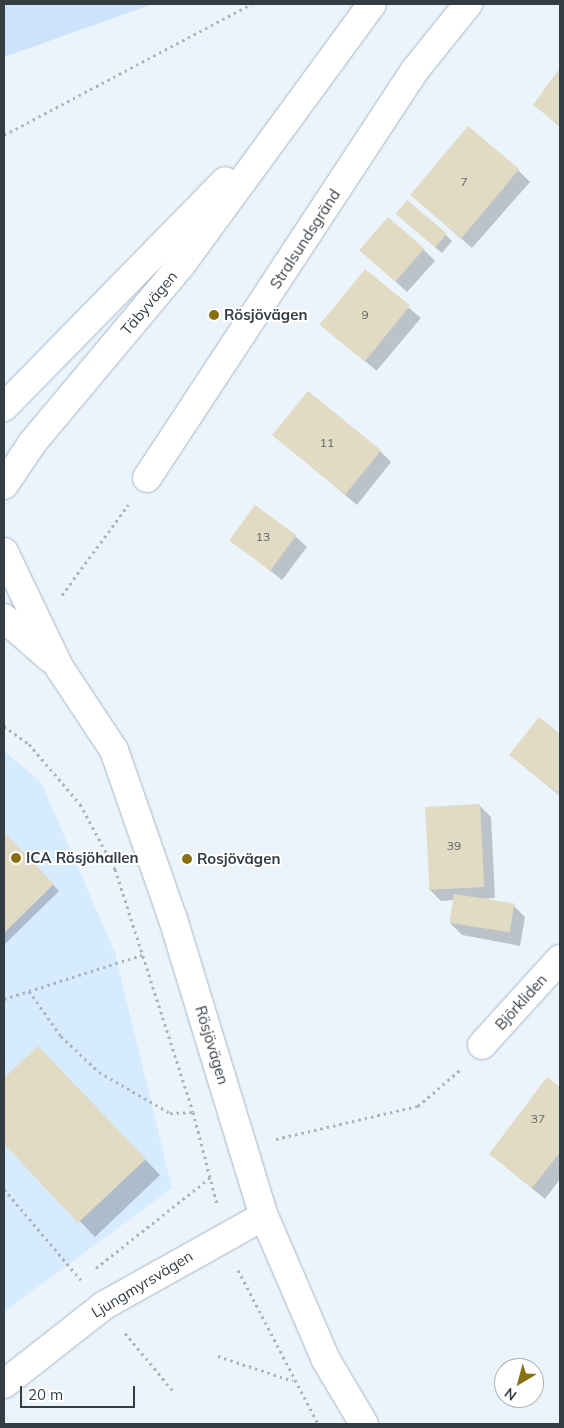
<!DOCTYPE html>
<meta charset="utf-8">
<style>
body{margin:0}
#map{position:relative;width:564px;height:1428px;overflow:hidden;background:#ecf4fb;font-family:Mulish,sans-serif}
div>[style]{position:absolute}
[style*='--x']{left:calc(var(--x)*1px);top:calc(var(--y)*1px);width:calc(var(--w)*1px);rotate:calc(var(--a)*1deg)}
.built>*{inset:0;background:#d7ebfe}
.green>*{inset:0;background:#cce4fb}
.shadow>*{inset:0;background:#0003;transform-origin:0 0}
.building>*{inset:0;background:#e1dbc3;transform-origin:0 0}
.path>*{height:3px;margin-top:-1.5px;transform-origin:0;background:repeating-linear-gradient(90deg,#acb4bb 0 2.5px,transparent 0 6.5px)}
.roads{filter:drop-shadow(0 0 1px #a5b7c8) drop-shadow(0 0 1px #a5b7c8)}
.street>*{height:28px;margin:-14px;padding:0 14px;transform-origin:14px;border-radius:14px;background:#fff}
.secondary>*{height:28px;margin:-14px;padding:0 14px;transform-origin:14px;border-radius:14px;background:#fff}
.dots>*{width:14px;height:14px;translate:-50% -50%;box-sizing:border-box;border:2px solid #fff;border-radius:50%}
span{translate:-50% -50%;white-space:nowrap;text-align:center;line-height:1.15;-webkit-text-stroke:4px #fff;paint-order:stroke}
.number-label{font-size:12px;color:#606464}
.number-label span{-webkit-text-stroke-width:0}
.street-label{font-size:15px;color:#353d44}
.poi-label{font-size:15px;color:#353d44;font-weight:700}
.left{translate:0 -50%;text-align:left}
.frame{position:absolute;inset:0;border:5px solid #353d44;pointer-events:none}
.north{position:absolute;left:494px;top:1358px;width:50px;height:50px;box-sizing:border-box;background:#fff;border:1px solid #aeb1b4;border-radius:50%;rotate:217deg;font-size:14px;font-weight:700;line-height:20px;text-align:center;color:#353d44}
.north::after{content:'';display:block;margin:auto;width:18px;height:22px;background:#877113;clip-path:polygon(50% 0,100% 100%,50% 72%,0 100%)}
.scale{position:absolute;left:20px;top:1386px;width:115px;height:22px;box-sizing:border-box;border:2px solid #353d44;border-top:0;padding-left:6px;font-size:15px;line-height:18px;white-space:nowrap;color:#353d44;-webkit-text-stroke:4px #fff;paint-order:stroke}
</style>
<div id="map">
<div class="built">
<i style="clip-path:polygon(4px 751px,41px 782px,115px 953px,172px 1188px,4px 1312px)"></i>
</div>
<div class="green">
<i style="clip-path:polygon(4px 4px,153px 4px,4px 57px)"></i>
</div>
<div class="shadow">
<i style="clip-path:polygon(560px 70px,560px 127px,535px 105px)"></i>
<i style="clip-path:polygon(518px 170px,530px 182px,472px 248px,411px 195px)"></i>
<i style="clip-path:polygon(403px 220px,446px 235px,452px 241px,442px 253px)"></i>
<i style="clip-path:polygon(423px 249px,435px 261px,407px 292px,361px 250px)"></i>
<i style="left:365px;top:271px;width:73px;height:69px;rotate:40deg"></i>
<i style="clip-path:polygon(275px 436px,380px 451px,391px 462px,357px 505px)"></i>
<i style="clip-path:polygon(295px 536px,307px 547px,282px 580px,231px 540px)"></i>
<i style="clip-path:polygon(539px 718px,560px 735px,560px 796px,510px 755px)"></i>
<i style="clip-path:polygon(479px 805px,491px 817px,495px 898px,481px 899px,513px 905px,525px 917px,520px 946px,462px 935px,450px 923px,454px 900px,441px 901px,429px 889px)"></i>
<i style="clip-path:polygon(4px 834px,59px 891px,4px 945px)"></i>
<i style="clip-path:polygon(38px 1047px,160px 1175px,95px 1237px,4px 1142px,4px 1080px)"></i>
<i style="clip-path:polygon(548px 1079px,560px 1088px,560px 1179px,545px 1199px,490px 1154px)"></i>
</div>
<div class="building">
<i style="clip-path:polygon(560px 68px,560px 126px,533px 105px)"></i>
<i style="left:468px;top:126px;width:67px;height:90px;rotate:40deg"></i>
<i style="left:407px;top:200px;width:52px;height:18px;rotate:40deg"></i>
<i style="left:388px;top:217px;width:48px;height:44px;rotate:41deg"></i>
<i style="left:365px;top:269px;width:58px;height:72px;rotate:39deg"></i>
<i style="left:308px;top:391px;width:94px;height:57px;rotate:39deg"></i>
<i style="left:255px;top:505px;width:51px;height:44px;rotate:36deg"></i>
<i style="clip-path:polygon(539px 717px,560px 734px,560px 795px,509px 755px)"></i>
<i style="left:480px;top:804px;width:83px;height:55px;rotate:87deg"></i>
<i style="clip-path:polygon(4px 832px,54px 884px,4px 933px)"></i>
<i style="left:454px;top:894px;width:61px;height:29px;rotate:9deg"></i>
<i style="clip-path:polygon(38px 1046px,146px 1159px,78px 1223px,4px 1144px,4px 1078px)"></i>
<i style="clip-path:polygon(547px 1077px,560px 1087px,560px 1152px,532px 1188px,489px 1154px)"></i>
</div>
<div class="path">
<i style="--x:4;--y:135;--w:280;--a:-27.9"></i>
<i style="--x:62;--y:595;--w:112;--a:-53.7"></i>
<i style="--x:4;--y:726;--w:31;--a:36"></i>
<i style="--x:29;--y:744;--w:79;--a:49.6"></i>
<i style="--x:80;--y:804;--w:74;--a:61.7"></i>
<i style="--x:115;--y:869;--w:255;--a:72.2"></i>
<i style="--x:193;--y:1112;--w:95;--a:75.4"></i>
<i style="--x:29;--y:991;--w:55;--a:54.6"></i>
<i style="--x:61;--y:1036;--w:52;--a:43.5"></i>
<i style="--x:99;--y:1072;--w:82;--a:30"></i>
<i style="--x:170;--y:1113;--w:23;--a:-2"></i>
<i style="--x:4;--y:999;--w:145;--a:-17.7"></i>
<i style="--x:276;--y:1139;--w:146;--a:-13.1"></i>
<i style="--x:418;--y:1106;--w:55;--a:-40.6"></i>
<i style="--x:4;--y:1189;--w:119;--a:49.8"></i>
<i style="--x:96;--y:1268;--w:148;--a:-38.4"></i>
<i style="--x:238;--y:1270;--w:174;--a:62.5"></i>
<i style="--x:125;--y:1333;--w:77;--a:50.3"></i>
<i style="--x:218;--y:1356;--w:79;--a:18.4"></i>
</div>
<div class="roads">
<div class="street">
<i style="--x:147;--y:478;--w:488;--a:-56.7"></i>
<i style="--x:415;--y:70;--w:85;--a:-51.2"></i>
<i style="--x:4;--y:552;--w:127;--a:64.4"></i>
<i style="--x:59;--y:667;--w:100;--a:56.5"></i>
<i style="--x:114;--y:750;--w:179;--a:70.8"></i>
<i style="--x:173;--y:919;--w:311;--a:73"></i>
<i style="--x:264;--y:1216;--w:157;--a:66.7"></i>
<i style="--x:326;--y:1360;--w:74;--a:59.3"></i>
<i style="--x:4;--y:618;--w:62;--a:41.1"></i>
<i style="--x:482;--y:1045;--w:116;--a:-47.8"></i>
<i style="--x:4;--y:1384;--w:126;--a:-38.2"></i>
<i style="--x:103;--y:1306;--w:184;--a:-29.2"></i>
</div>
<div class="secondary">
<i style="--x:4;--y:407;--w:316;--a:-45.6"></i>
<i style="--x:4;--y:485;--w:52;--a:-56"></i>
<i style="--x:33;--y:442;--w:231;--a:-50.1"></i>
<i style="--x:181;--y:265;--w:323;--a:-53.8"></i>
</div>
</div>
<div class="dots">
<i style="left:214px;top:315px;background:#877113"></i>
<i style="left:16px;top:858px;background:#877113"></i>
<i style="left:187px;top:859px;background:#877113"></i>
</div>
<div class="number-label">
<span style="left:464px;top:182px">7</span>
<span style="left:365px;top:315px">9</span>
<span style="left:327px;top:443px">11</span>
<span style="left:263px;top:537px">13</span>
<span style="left:454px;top:846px">39</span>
<span style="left:538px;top:1119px">37</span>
</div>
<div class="street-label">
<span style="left:305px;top:239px;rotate:-57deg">Stralsundsgränd</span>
<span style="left:149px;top:303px;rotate:-50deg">Täbyvägen</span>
<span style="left:521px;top:1002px;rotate:-48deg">Björkliden</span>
<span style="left:212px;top:1045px;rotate:73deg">Rösjövägen</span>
<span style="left:142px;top:1284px;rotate:-31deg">Ljungmyrsvägen</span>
</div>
<div class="poi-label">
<span class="left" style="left:224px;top:315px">Rösjövägen</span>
<span class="left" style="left:26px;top:858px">ICA Rösjöhallen</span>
<span class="left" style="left:197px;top:859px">Rosjövägen</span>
</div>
<div class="frame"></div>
<div class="north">N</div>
<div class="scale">20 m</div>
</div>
